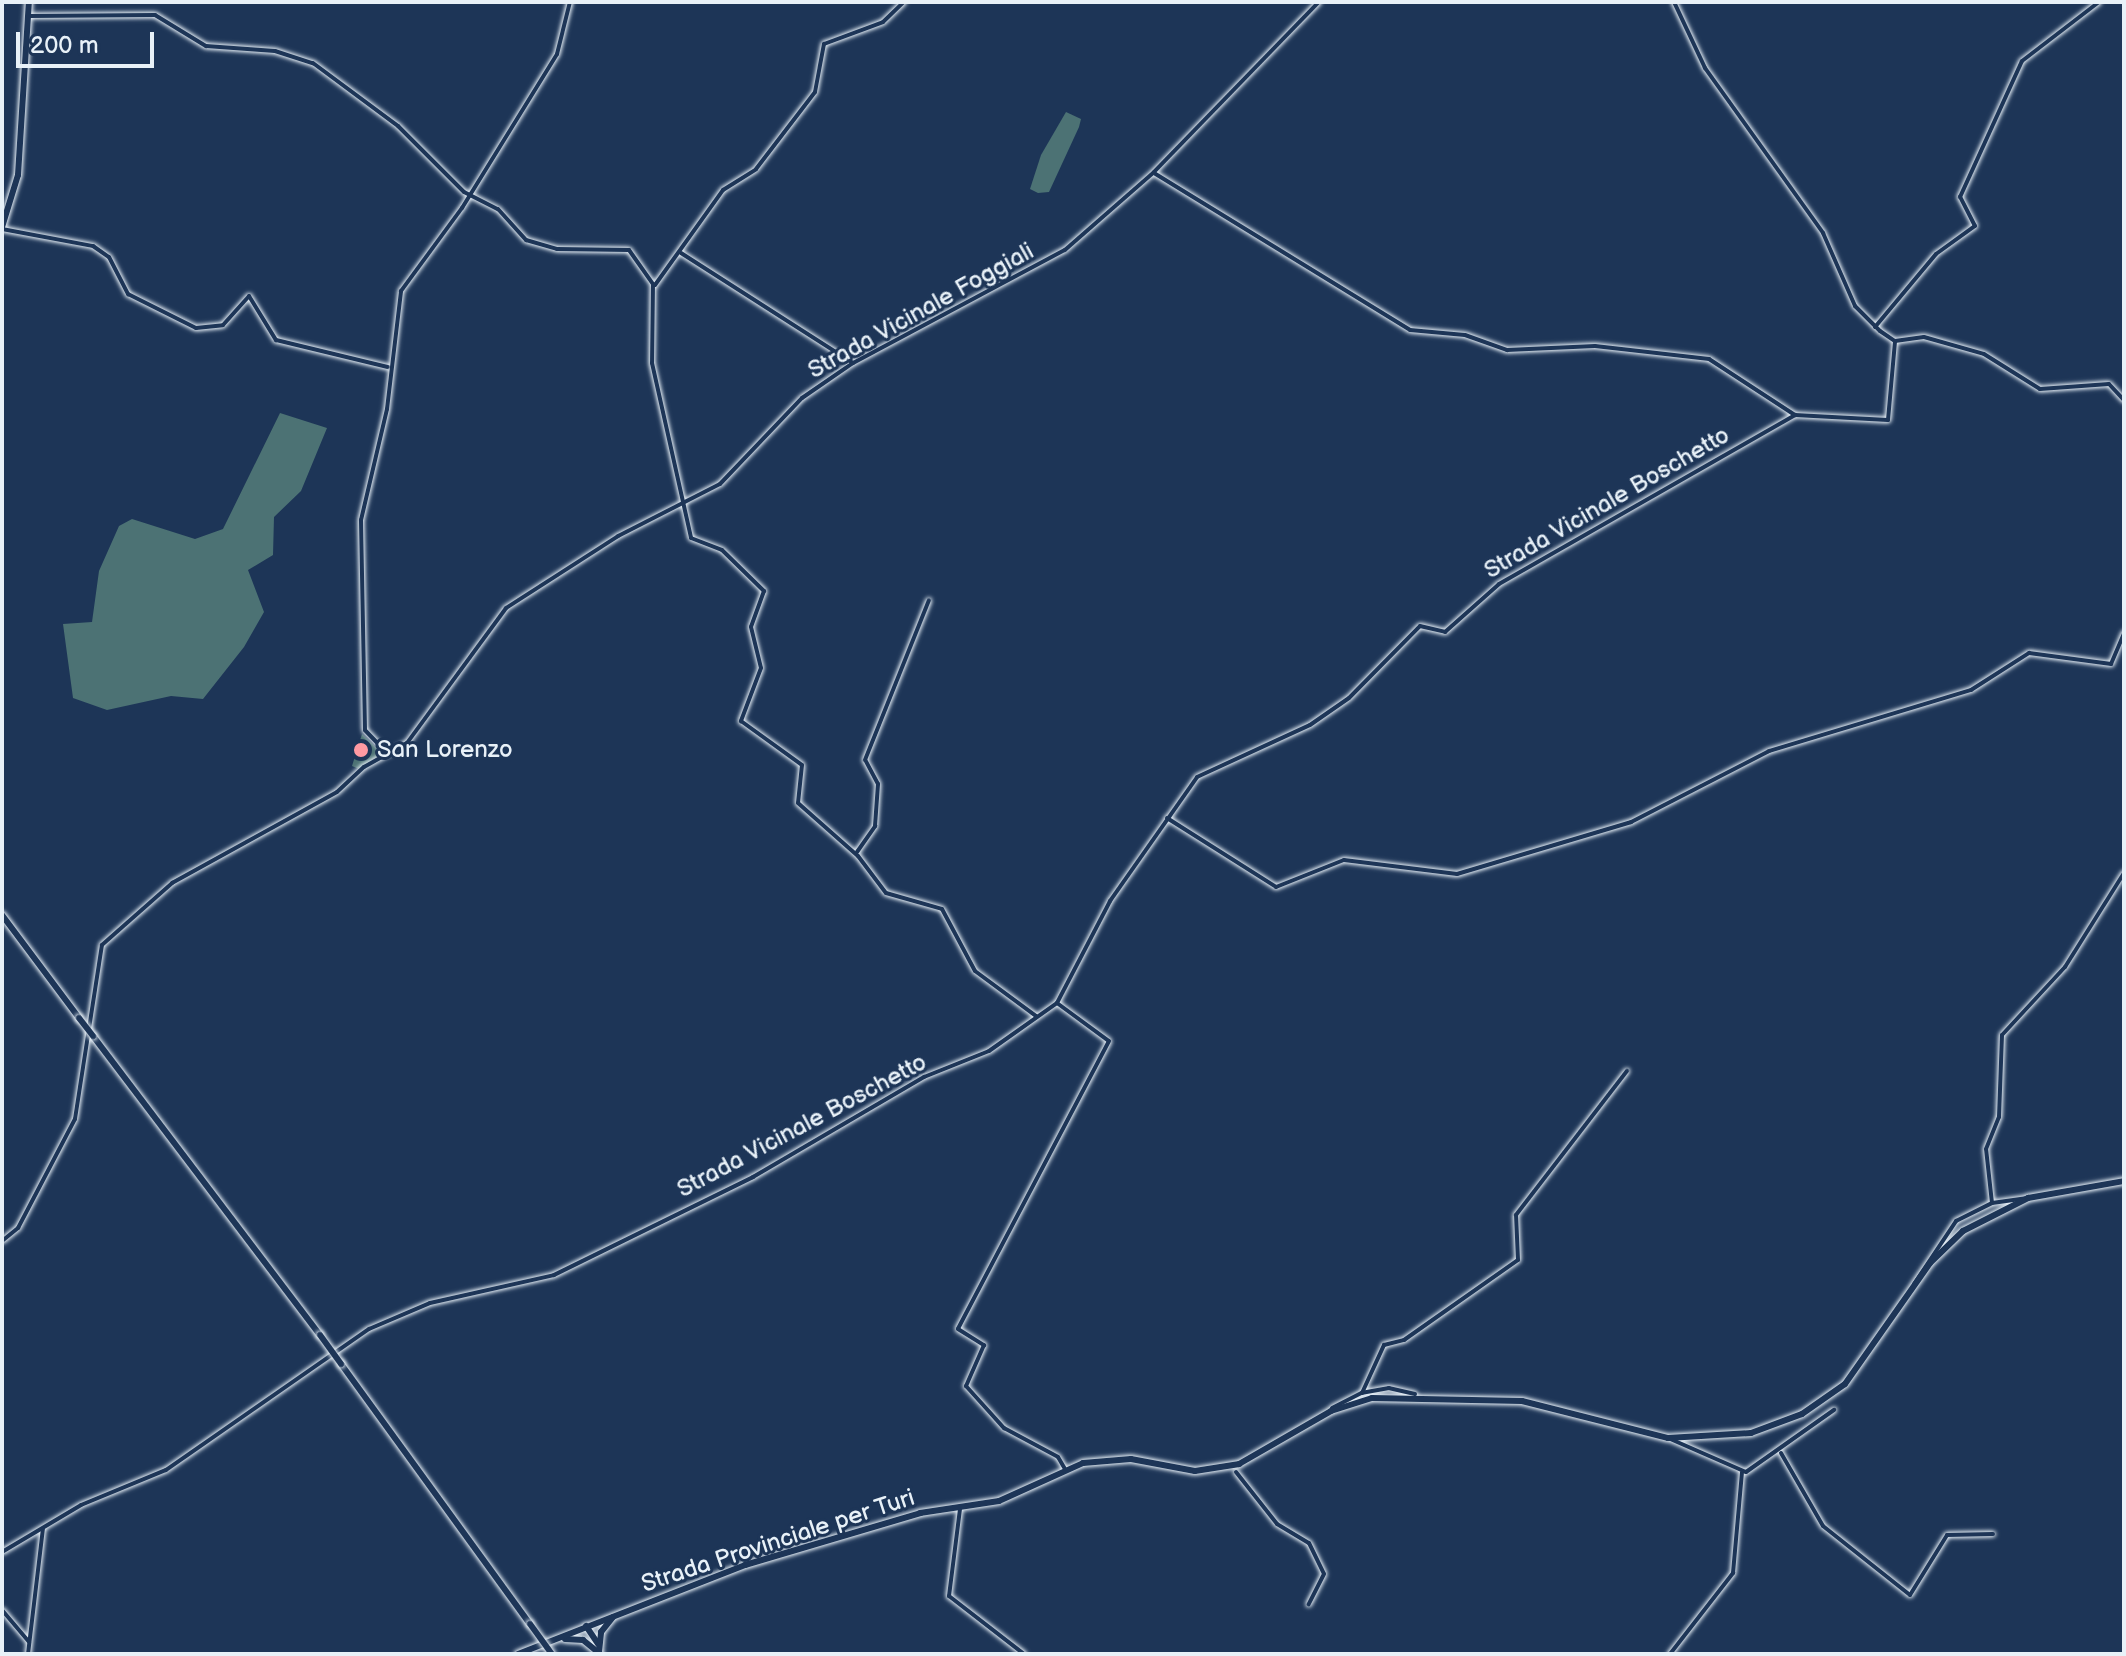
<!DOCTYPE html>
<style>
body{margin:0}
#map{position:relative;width:2126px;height:1656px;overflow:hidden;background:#1d3557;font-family:"Balsamiq Sans",sans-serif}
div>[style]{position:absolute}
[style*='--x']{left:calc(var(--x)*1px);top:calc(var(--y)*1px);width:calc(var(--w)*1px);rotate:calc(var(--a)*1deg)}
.green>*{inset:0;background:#4c7274}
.roads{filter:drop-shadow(0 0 2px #e8f1f8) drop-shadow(0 0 2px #e8f1f8)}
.minor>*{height:4px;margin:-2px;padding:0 2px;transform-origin:2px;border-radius:2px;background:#1d3557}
.secondary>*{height:6px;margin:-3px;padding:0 3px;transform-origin:3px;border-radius:3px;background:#1d3557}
.bridges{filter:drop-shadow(0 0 2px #e8f1f8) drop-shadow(0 0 2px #e8f1f8)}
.secondary-bridge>*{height:6px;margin:-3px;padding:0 3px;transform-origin:3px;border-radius:3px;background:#1d3557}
.dots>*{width:22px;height:22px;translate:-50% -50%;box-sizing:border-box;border:4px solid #1d3557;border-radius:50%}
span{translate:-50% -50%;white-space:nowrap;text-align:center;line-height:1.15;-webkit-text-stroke:6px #1d3557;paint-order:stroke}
.street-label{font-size:24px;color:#e8f1f8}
.poi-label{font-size:24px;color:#e8f1f8}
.left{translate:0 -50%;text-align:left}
.frame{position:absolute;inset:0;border:4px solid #e8f1f8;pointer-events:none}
.scale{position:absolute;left:16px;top:32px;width:138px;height:36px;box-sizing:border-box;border:4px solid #e8f1f8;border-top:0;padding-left:10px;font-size:24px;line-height:28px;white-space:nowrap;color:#e8f1f8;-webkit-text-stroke:6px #1d3557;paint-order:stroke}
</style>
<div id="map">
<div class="green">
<i style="clip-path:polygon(1066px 112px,1081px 119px,1079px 127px,1049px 192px,1038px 193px,1030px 189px,1041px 155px)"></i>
<i style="clip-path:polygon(280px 413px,327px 428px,301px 491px,274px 517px,273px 555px,248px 570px,264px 612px,244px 647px,203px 699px,171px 696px,107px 710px,73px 698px,63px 624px,92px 622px,99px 571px,119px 526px,132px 519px,195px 539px,223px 529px)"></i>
<i style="clip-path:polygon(362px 734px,382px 753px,359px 769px,352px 766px)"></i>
</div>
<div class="roads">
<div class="minor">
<i style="--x:1674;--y:2;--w:73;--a:64.8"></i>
<i style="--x:1705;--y:68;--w:203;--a:54.4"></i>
<i style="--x:1823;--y:233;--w:80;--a:66.3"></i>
<i style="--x:1855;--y:306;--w:35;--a:45"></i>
<i style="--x:1880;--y:331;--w:18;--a:34"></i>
<i style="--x:1895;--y:341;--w:29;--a:-8"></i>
<i style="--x:1924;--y:337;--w:62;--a:15.8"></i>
<i style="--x:1984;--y:354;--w:66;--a:32"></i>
<i style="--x:2040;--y:389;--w:69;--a:-4.1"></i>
<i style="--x:2109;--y:384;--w:22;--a:47"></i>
<i style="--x:29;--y:16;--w:126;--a:-0.5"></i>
<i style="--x:155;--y:15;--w:60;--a:31.3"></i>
<i style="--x:206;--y:46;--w:69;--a:4.1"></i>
<i style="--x:275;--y:51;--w:40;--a:18"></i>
<i style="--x:313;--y:63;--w:106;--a:36.5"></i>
<i style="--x:398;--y:126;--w:93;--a:45"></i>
<i style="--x:464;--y:192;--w:38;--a:27"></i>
<i style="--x:498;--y:209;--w:42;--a:47.9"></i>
<i style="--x:526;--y:240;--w:32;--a:16"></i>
<i style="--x:557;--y:249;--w:72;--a:0.8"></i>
<i style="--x:629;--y:250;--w:42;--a:54.8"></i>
<i style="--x:653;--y:284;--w:79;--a:90.7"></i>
<i style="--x:652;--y:363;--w:179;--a:77.4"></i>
<i style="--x:691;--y:538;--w:33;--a:21"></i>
<i style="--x:722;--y:550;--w:59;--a:44.3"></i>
<i style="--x:764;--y:591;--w:38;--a:110"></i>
<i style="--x:751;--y:627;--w:42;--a:76.3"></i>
<i style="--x:761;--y:668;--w:57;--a:110.7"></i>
<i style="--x:741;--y:721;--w:75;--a:35.8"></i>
<i style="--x:802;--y:765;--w:38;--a:96"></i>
<i style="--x:798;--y:803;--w:80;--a:41.5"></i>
<i style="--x:858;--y:856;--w:46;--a:52.9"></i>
<i style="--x:886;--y:893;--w:58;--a:15.9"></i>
<i style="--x:942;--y:909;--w:70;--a:62"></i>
<i style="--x:975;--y:971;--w:76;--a:36.4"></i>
<i style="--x:1154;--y:173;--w:300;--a:31.5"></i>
<i style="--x:1410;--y:330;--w:55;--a:5.2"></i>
<i style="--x:1465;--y:335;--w:45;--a:19.7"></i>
<i style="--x:1507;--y:350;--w:88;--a:-2.6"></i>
<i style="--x:1595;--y:346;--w:115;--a:6.5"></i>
<i style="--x:1709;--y:359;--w:103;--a:33.1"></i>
<i style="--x:1795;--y:415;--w:93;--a:3.1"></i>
<i style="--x:1888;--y:420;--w:79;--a:-84.9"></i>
<i style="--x:2;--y:229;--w:93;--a:10.6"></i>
<i style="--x:93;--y:246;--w:19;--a:35"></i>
<i style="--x:109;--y:257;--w:42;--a:62.8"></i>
<i style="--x:128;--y:294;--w:76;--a:26.6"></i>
<i style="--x:196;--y:328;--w:27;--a:-6"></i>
<i style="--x:223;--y:325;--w:39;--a:-48"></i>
<i style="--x:249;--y:296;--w:52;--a:58.5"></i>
<i style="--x:276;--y:340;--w:115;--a:13.6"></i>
<i style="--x:681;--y:253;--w:204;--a:32.6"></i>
<i style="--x:655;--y:285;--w:117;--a:-54.4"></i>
<i style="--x:723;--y:190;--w:39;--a:-32"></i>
<i style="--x:756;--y:169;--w:97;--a:-52.5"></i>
<i style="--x:815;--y:92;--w:49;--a:-79.4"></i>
<i style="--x:824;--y:44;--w:63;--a:-20.4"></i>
<i style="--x:883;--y:22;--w:29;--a:-44"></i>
<i style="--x:1875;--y:327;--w:95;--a:-50.1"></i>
<i style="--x:1936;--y:254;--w:48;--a:-35.7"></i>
<i style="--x:1975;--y:226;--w:33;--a:-117"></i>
<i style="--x:1960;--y:197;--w:149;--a:-65.5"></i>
<i style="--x:2022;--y:61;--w:97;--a:-37.5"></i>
<i style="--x:388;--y:754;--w:33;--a:-134"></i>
<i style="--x:365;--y:730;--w:210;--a:-91.1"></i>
<i style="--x:361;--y:520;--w:114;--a:-76.8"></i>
<i style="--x:387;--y:409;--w:119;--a:-83.2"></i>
<i style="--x:401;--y:291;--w:103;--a:-53.7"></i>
<i style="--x:462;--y:208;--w:181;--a:-58.3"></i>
<i style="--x:557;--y:54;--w:54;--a:-76"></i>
<i style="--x:1167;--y:818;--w:129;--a:32.3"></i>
<i style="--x:1276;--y:887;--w:73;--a:-21.7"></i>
<i style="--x:1344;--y:860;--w:114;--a:7.1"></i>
<i style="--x:1457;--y:874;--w:182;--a:-16.6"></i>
<i style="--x:1631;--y:822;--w:155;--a:-27.2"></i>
<i style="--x:1769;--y:751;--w:211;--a:-16.8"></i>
<i style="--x:1971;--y:690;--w:69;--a:-32.5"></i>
<i style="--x:2029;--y:653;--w:83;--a:7.6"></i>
<i style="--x:2111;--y:664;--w:34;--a:-67"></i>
<i style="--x:857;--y:852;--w:32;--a:-55"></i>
<i style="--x:875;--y:826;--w:42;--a:-85.9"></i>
<i style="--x:878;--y:784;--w:27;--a:-118"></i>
<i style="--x:865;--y:760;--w:172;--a:-68.2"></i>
<i style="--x:1057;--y:1003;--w:64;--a:36.2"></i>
<i style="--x:1109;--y:1041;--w:325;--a:117.7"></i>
<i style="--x:958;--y:1329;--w:31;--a:32"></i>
<i style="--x:984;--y:1345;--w:45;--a:113.7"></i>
<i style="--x:966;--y:1386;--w:57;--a:47.9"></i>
<i style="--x:1004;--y:1428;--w:61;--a:28.2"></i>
<i style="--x:1058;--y:1457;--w:14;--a:60"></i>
<i style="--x:1992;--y:1203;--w:54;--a:-96.3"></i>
<i style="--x:1986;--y:1149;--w:35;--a:-68"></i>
<i style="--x:1999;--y:1117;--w:82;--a:-87.9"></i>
<i style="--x:2002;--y:1035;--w:93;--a:-47.2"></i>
<i style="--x:2065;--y:967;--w:111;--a:-57.9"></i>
<i style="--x:2;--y:1241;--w:21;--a:-39"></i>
<i style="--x:18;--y:1228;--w:123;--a:-62.4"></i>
<i style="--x:75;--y:1119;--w:176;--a:-81.2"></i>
<i style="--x:102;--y:945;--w:94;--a:-41.5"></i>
<i style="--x:172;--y:883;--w:188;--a:-28.9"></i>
<i style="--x:337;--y:792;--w:37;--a:-43"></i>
<i style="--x:364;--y:767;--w:49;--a:-29.2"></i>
<i style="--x:407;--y:743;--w:167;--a:-53.7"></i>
<i style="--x:506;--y:608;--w:133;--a:-32.7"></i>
<i style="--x:618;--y:536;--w:114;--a:-27"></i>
<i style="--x:720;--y:484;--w:119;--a:-46.4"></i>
<i style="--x:802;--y:398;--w:62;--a:-34.5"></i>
<i style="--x:853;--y:363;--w:240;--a:-28.1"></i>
<i style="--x:1065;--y:250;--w:118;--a:-41.2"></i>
<i style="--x:1154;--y:172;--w:237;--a:-45.9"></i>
<i style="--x:1914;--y:1284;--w:76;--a:-56.3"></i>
<i style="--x:1956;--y:1221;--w:40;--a:-26.6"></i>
<i style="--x:1992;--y:1203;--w:34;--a:-8"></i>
<i style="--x:1415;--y:1394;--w:27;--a:-167"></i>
<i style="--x:1389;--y:1388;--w:27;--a:170"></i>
<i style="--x:1362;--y:1393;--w:53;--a:-65.4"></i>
<i style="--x:1384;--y:1345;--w:21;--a:-14"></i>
<i style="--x:1404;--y:1340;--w:139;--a:-35.1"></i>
<i style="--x:1518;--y:1260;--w:45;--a:-92.5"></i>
<i style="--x:1516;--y:1215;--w:182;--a:-52.4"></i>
<i style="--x:1332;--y:1408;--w:34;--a:-27"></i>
<i style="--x:1668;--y:1438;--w:85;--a:23.6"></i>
<i style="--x:1746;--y:1472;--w:108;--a:-35.2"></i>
<i style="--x:1781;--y:1453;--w:84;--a:60.1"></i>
<i style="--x:1823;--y:1526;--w:111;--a:38.4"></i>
<i style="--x:1910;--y:1595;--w:70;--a:-58.3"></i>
<i style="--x:1947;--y:1535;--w:46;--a:-1.2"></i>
<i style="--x:1236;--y:1472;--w:66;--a:51.7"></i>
<i style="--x:1277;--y:1524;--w:37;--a:31"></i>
<i style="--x:1309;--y:1543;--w:34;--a:64"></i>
<i style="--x:1324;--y:1574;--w:34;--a:117"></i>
<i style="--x:960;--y:1509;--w:88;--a:97.2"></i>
<i style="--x:949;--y:1596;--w:95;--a:37.7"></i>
<i style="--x:2;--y:1552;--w:92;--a:-30.7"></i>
<i style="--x:81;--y:1505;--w:92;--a:-22.4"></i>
<i style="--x:166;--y:1470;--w:247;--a:-34.8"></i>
<i style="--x:369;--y:1329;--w:66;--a:-23.1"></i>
<i style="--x:430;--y:1303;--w:127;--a:-12.7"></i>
<i style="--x:554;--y:1275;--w:222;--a:-26.2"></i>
<i style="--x:753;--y:1177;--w:198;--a:-30.3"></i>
<i style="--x:924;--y:1077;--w:70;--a:-21.8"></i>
<i style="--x:989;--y:1051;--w:83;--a:-35.2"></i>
<i style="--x:1057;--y:1003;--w:115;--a:-62.5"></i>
<i style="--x:1110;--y:901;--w:151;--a:-54.9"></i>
<i style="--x:1197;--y:777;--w:124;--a:-24.7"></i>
<i style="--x:1310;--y:725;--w:47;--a:-34.7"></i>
<i style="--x:1349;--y:698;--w:101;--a:-45.4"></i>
<i style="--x:1420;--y:626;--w:26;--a:13"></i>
<i style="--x:1445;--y:632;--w:72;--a:-41.6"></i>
<i style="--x:1499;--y:584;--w:341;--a:-29.7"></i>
<i style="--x:2;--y:1610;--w:42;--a:49.8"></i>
<i style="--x:28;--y:1654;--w:126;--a:-83.2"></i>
<i style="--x:1670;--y:1654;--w:103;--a:-52.1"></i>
<i style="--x:1733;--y:1573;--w:101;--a:-84.9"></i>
</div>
<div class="secondary">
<i style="--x:2;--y:227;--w:54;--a:-72.9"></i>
<i style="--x:18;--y:175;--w:173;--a:-86.4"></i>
<i style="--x:2;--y:915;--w:129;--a:53.2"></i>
<i style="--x:93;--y:1036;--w:375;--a:52.8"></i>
<i style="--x:341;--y:1364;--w:321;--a:54"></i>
<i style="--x:586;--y:1626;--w:22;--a:56"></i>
<i style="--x:565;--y:1639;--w:18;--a:3"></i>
<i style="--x:583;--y:1640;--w:22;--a:39"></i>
<i style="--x:599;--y:1652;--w:20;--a:-84"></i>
<i style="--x:601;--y:1632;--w:19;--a:-51"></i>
<i style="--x:518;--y:1654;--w:244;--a:-21.4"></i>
<i style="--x:745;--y:1565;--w:183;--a:-16.5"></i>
<i style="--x:920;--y:1513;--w:80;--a:-8.6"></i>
<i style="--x:999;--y:1501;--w:92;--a:-24.3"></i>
<i style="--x:1083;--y:1463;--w:48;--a:-4.8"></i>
<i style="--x:1131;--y:1459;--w:65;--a:10.6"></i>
<i style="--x:1195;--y:1471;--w:45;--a:-9"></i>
<i style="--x:1239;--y:1464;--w:106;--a:-29.9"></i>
<i style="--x:1331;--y:1411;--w:43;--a:-17.6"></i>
<i style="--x:1372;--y:1398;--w:150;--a:1.1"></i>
<i style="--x:1522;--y:1401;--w:151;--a:14.2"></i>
<i style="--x:1668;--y:1438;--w:83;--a:-3.4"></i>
<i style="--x:1751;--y:1433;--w:54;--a:-20.4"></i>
<i style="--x:1802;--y:1414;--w:52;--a:-34.9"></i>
<i style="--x:1845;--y:1384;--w:148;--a:-54.9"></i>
<i style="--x:1930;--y:1263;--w:46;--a:-44.1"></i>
<i style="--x:1963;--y:1231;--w:73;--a:-26.9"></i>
<i style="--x:2028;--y:1198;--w:97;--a:-10"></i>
</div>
</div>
<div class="bridges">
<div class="secondary-bridge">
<i style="--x:79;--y:1018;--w:23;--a:52"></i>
<i style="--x:320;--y:1335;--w:36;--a:54"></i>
<i style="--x:530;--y:1624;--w:37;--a:54"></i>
</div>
</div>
<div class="dots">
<i style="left:361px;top:750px;background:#ff9aa2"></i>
</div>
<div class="street-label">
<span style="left:921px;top:311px;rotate:-29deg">Strada Vicinale Foggiali</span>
<span style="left:1607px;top:503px;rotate:-30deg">Strada Vicinale Boschetto</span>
<span style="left:802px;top:1126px;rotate:-28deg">Strada Vicinale Boschetto</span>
<span style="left:778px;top:1541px;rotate:-18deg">Strada Provinciale per Turi</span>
</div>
<div class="poi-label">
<span class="left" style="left:377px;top:750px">San Lorenzo</span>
</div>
<div class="frame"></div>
<div class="scale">200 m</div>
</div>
